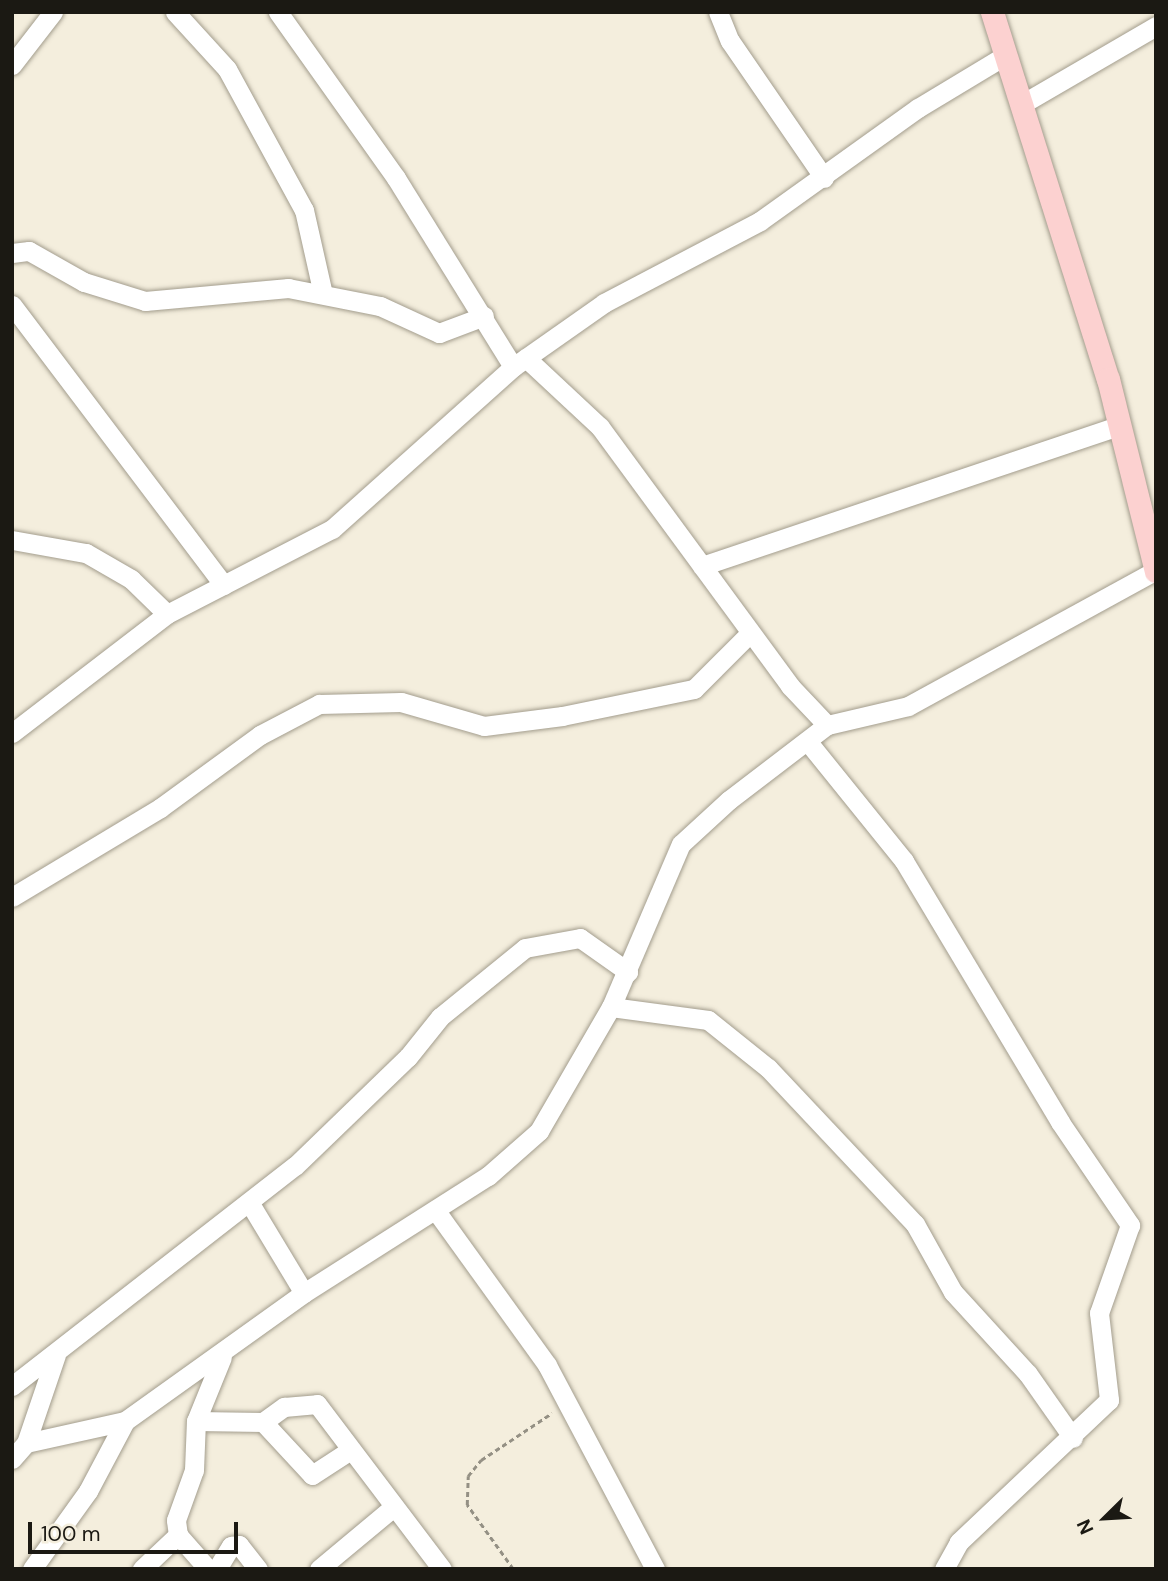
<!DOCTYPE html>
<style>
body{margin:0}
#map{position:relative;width:1168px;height:1581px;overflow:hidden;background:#f4eedd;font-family:"DM Sans",sans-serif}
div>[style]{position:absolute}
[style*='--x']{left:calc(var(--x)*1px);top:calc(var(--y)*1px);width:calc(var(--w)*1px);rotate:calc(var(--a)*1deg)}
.path>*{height:2.5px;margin-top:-1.25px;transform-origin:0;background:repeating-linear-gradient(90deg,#949084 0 5px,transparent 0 8.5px)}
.roads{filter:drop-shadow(0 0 2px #a39d8d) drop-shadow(0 0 2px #a39d8d)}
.minor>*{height:19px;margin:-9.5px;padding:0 9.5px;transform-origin:9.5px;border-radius:9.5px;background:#fff}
.major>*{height:23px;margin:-11.5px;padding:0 11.5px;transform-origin:11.5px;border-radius:11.5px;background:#fcd1d0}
span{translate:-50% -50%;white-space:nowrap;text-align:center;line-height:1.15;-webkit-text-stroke:5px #f4eedd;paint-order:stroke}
.frame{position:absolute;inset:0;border:14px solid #1b1913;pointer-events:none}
.north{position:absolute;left:1070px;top:1483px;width:70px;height:70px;-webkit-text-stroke:5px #f4eedd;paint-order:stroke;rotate:246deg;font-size:19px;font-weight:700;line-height:28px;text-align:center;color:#1b1913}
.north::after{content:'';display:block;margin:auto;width:24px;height:32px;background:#1b1913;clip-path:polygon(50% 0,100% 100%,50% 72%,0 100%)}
.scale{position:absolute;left:28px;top:1522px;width:210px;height:32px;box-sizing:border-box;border:4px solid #1b1913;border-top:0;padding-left:9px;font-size:21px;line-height:24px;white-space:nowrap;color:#1b1913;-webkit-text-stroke:5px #f4eedd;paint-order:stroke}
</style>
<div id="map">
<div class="path">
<i style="--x:513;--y:1569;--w:79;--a:-125.7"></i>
<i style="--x:467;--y:1505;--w:29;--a:-88"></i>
<i style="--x:468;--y:1476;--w:21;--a:-51"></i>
<i style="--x:481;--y:1460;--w:85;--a:-33.5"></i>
</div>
<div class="roads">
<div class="minor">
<i style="--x:175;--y:12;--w:77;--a:47.6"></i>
<i style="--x:227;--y:69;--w:161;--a:61.4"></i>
<i style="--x:304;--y:210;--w:86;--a:77.3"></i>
<i style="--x:278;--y:12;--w:204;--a:54.6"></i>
<i style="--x:396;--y:178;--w:222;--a:58.2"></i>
<i style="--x:718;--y:12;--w:31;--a:68"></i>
<i style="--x:730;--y:41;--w:166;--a:55.5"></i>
<i style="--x:12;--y:65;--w:67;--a:-52.3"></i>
<i style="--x:1022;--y:104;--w:155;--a:-30.2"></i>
<i style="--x:12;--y:253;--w:17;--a:-7"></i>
<i style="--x:29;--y:251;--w:63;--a:29.4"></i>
<i style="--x:84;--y:282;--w:64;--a:17.3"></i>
<i style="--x:145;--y:301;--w:144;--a:-5.2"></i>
<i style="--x:288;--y:288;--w:94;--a:11.1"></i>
<i style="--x:380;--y:306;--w:65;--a:24.6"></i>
<i style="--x:439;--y:333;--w:48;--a:-20.7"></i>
<i style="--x:12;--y:305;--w:351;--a:52.9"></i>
<i style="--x:526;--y:358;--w:101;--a:43"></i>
<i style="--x:600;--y:427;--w:321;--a:53.7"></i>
<i style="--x:790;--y:686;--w:54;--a:46.5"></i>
<i style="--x:12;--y:540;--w:75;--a:10"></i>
<i style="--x:86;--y:553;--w:52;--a:30"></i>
<i style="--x:131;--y:579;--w:50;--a:44.2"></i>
<i style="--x:702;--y:566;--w:440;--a:-18.6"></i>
<i style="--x:12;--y:733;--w:195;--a:-37.5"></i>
<i style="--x:167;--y:614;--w:186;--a:-27.3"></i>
<i style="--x:332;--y:529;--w:243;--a:-41.8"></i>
<i style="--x:513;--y:367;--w:111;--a:-35.1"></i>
<i style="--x:604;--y:303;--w:176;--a:-27.7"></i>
<i style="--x:760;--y:221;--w:194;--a:-35.6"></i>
<i style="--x:918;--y:108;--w:103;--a:-31.1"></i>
<i style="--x:808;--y:742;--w:153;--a:51.1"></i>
<i style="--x:904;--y:861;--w:304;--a:59.1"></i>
<i style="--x:1060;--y:1122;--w:125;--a:55.8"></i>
<i style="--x:1130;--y:1225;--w:93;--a:109.4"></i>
<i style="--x:1099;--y:1313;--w:88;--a:83.4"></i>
<i style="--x:1109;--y:1400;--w:207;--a:136.6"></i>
<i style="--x:959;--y:1542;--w:31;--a:119"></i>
<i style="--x:12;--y:897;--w:173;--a:-31"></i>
<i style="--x:160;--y:808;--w:124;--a:-36.1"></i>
<i style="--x:260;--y:735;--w:67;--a:-27.7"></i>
<i style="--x:319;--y:704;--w:82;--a:-1.4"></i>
<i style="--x:401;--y:702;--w:86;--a:16.1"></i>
<i style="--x:484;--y:726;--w:79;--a:-7.3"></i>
<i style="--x:562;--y:716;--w:135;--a:-11.6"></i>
<i style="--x:694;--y:689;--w:79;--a:-45"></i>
<i style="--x:611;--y:1007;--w:98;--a:7.6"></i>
<i style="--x:708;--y:1020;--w:77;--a:38.7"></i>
<i style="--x:768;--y:1068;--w:214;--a:46.7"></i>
<i style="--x:915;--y:1224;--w:78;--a:60.8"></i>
<i style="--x:953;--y:1292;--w:111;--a:47.6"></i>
<i style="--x:1028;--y:1374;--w:78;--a:54.9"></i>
<i style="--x:249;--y:1202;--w:106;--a:58.9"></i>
<i style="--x:436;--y:1211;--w:190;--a:54.2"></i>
<i style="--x:547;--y:1365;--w:231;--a:62.1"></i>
<i style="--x:12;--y:1386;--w:358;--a:-37.9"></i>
<i style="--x:295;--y:1166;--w:157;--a:-44"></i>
<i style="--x:408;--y:1057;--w:51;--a:-51.3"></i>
<i style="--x:440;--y:1017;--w:109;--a:-39.1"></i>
<i style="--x:525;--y:948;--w:56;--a:-10.3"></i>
<i style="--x:580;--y:938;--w:59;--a:35.3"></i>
<i style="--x:196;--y:1421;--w:67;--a:0.9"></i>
<i style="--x:263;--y:1422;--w:26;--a:-36"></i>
<i style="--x:284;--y:1407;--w:33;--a:-5"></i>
<i style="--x:317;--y:1404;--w:207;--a:52.9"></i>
<i style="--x:263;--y:1422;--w:72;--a:47.2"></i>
<i style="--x:312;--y:1475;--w:44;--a:-33"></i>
<i style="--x:26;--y:1443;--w:101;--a:-12.5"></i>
<i style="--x:12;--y:1459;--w:21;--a:-49"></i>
<i style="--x:26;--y:1443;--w:93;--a:-71.2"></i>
<i style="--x:178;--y:1535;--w:45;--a:48.6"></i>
<i style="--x:32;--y:1569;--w:96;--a:-54.3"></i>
<i style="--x:88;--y:1491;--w:79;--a:-62.1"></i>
<i style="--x:125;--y:1421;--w:220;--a:-35.6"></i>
<i style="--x:304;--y:1293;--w:218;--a:-32.5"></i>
<i style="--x:488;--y:1176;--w:68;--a:-41.4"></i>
<i style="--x:539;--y:1131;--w:143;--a:-59.9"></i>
<i style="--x:611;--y:1007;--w:177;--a:-66.8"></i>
<i style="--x:681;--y:844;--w:65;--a:-42.5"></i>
<i style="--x:729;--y:800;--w:123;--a:-37.4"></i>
<i style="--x:827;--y:725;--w:83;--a:-13.2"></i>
<i style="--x:908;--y:706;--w:283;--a:-28.7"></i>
<i style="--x:142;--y:1569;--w:50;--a:-43.4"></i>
<i style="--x:178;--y:1535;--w:15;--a:-98"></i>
<i style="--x:176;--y:1520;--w:53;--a:-70.2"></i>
<i style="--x:194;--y:1470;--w:49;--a:-87.7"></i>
<i style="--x:196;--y:1421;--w:69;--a:-67.9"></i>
<i style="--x:217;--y:1569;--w:27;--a:-59"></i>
<i style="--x:231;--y:1546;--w:8;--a:-7"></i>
<i style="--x:239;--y:1545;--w:31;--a:52"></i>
<i style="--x:319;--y:1569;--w:94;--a:-39.8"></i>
</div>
<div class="major">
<i style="--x:992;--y:12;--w:385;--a:72.5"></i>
<i style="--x:1108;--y:379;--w:198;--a:76"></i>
</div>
</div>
<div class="frame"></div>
<div class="north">N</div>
<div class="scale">100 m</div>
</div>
